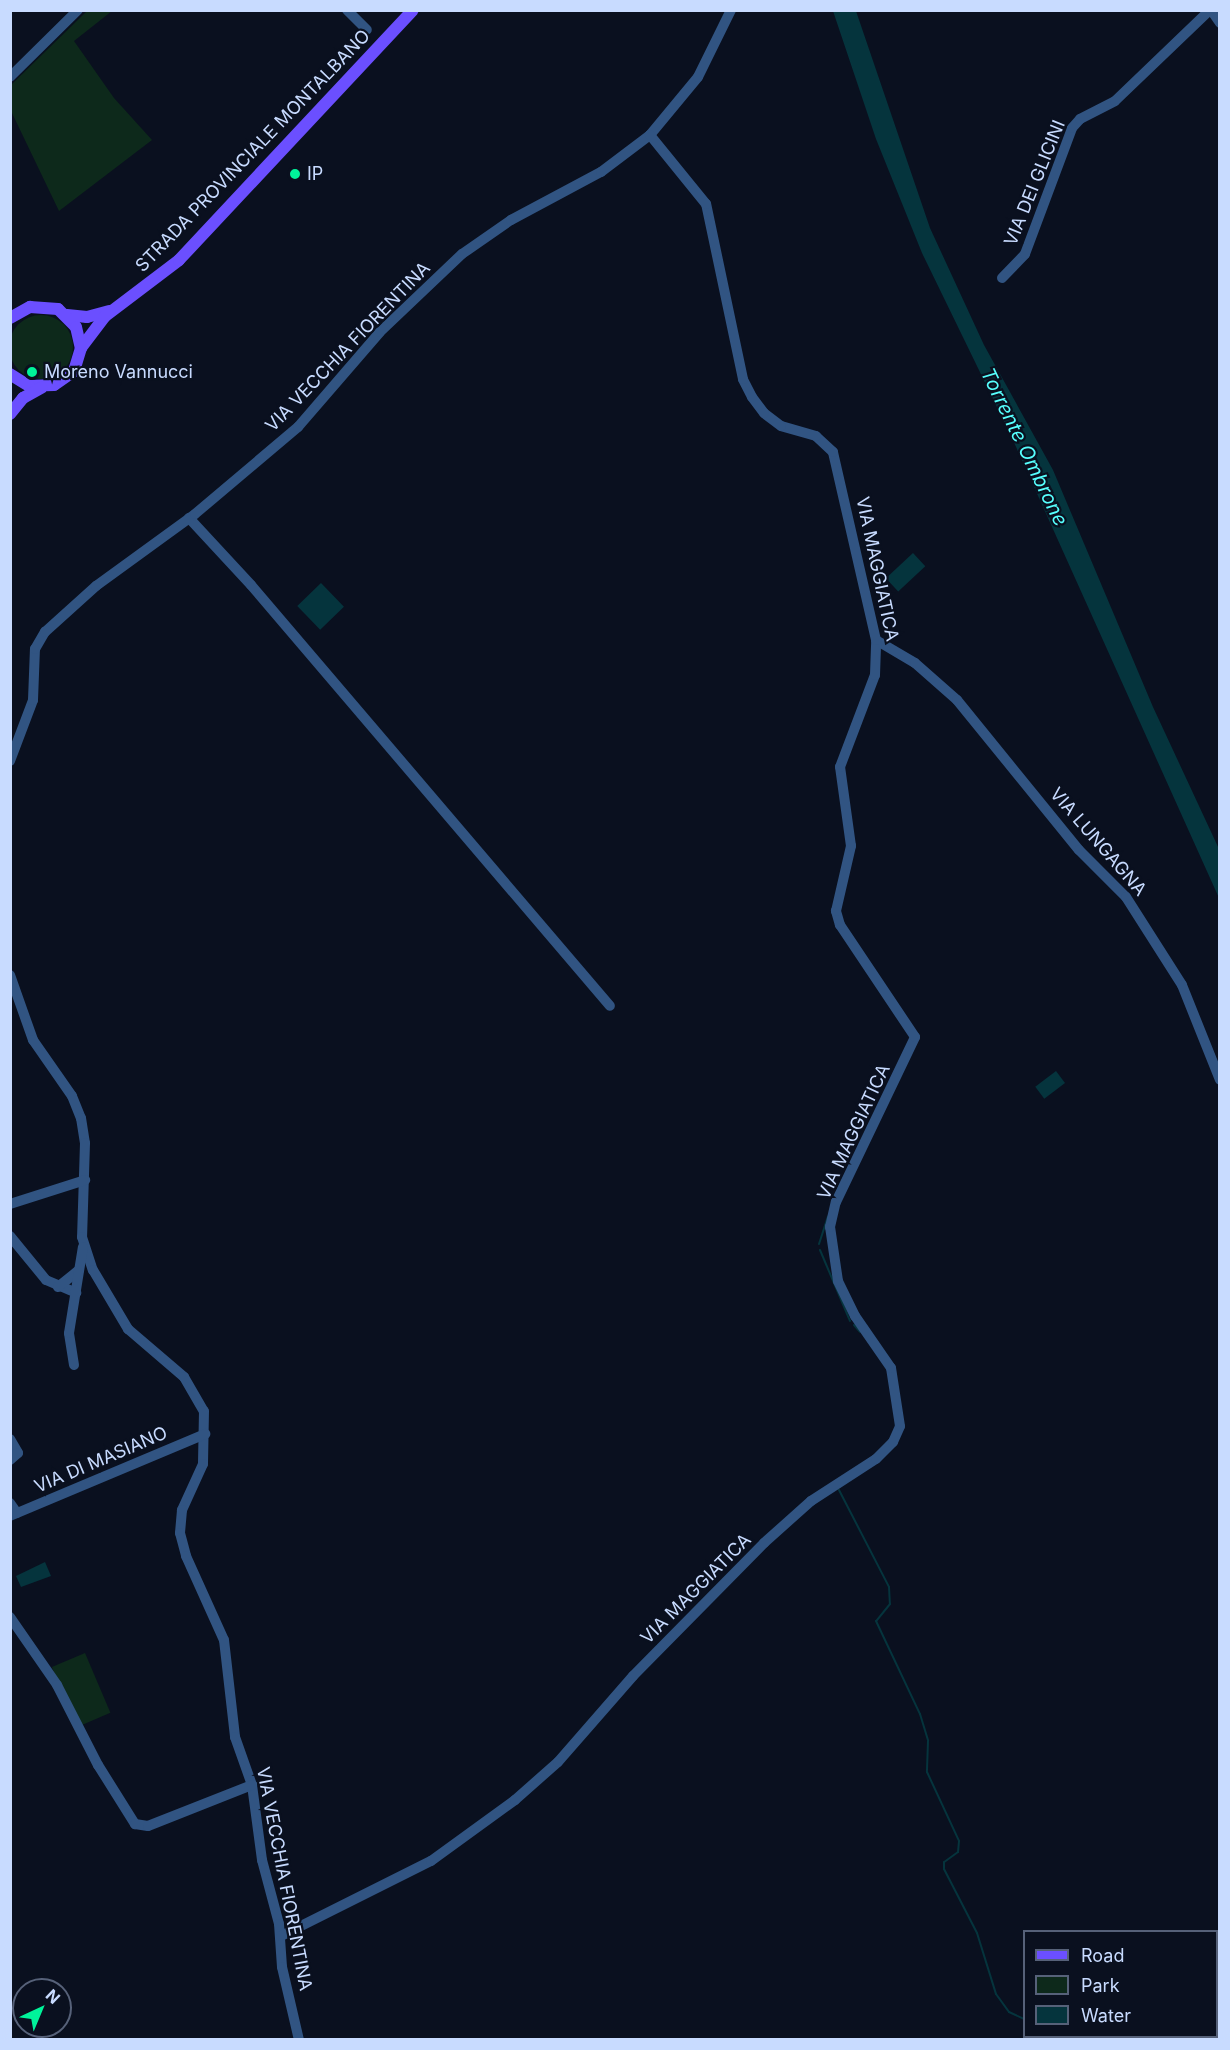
<!DOCTYPE html>
<style>
body{margin:0}
#map{position:relative;width:1230px;height:2050px;overflow:hidden;background:#0a101f;font-family:Inter,sans-serif}
div>[style]{position:absolute}
[style*='--x']{left:calc(var(--x)*1px);top:calc(var(--y)*1px);width:calc(var(--w)*1px);rotate:calc(var(--a)*1deg)}
.green>*{inset:0;background:#0d291b;transform-origin:0 0}
.round{border-radius:50%}
.water>*{inset:0;background:#05343d;transform-origin:0 0}
.stream>*{height:2px;margin:-1px;padding:0 1px;transform-origin:1px;border-radius:1px;background:#05343d}
.minor>*{height:10px;margin:-5px;padding:0 5px;transform-origin:5px;border-radius:5px;background:#315482}
.major>*{height:12px;margin:-6px;padding:0 6px;transform-origin:6px;border-radius:6px;background:#6b4fff}
.dots>*{width:16px;height:16px;translate:-50% -50%;box-sizing:border-box;border:3px solid #0a101f;border-radius:50%}
span{translate:-50% -50%;white-space:nowrap;text-align:center;line-height:1.15;-webkit-text-stroke:4.5px #0a101f;paint-order:stroke}
.street-label{font-size:18px;color:#c8dbff}
.poi-label{font-size:18px;color:#c8dbff}
.left{translate:0 -50%;text-align:left}
.water-label{font-size:20px;color:#56fffe;font-style:italic}
.frame{position:absolute;inset:0;border:12px solid #c8dbff;pointer-events:none}
.legend{position:absolute;left:1023px;top:1930px;width:195px;height:108px;box-sizing:border-box;background:#0a101f;border:2px solid #566179;margin:0;padding:8px 10px;list-style:none;font-size:18px;color:#c8dbff}
.legend li{display:flex;align-items:center;gap:12px;height:30px}
.legend b{width:30px;border:2px solid #566179}
.north{position:absolute;left:12px;top:1978px;width:60px;height:60px;box-sizing:border-box;background:#0a101f;border:2px solid #566179;border-radius:50%;rotate:44deg;font-size:16px;font-weight:700;line-height:24px;text-align:center;color:#c8dbff}
.north::after{content:'';display:block;margin:auto;width:21px;height:27px;background:#00f39a;clip-path:polygon(50% 0,100% 100%,50% 72%,0 100%)}
</style>
<div id="map">
<div class="green">
<i style="clip-path:polygon(88px 10px,112px 11px,74px 41px,114px 98px,152px 140px,59px 211px,11px 111px,11px 85px)"></i>
<i class="round" style="left:9px;top:315px;width:64px;height:64px"></i>
<i style="left:85px;top:1653px;width:65px;height:36px;rotate:67deg"></i>
</div>
<div class="water">
<i style="clip-path:polygon(833px 11px,856px 11px,930px 228px,984px 345px,1053px 470px,1153px 707px,1219px 849px,1219px 898px,1012px 438px,922px 253px,876px 139px)"></i>
<i style="left:913px;top:553px;width:18px;height:37px;rotate:47deg"></i>
<i style="left:321px;top:583px;width:33px;height:33px;rotate:46deg"></i>
<i style="left:1056px;top:1071px;width:15px;height:26px;rotate:53deg"></i>
<i style="clip-path:polygon(45px 1562px,51px 1576px,21px 1587px,16px 1576px)"></i>
</div>
<div class="stream">
<i style="--x:819;--y:1244;--w:29;--a:-72"></i>
<i style="--x:820;--y:1250;--w:77;--a:67.1"></i>
<i style="--x:854;--y:1325;--w:9;--a:49"></i>
<i style="--x:839;--y:1490;--w:109;--a:62.7"></i>
<i style="--x:889;--y:1587;--w:17;--a:87"></i>
<i style="--x:890;--y:1604;--w:22;--a:129"></i>
<i style="--x:876;--y:1621;--w:103;--a:64.7"></i>
<i style="--x:920;--y:1714;--w:28;--a:73"></i>
<i style="--x:928;--y:1741;--w:31;--a:92"></i>
<i style="--x:927;--y:1772;--w:76;--a:65.1"></i>
<i style="--x:959;--y:1841;--w:11;--a:95"></i>
<i style="--x:958;--y:1852;--w:17;--a:144"></i>
<i style="--x:944;--y:1862;--w:7;--a:90"></i>
<i style="--x:944;--y:1869;--w:72;--a:62.7"></i>
<i style="--x:977;--y:1933;--w:64;--a:72.7"></i>
<i style="--x:996;--y:1994;--w:22;--a:54"></i>
<i style="--x:1009;--y:2012;--w:17;--a:25"></i>
<i style="--x:1029;--y:2036;--w:4;--a:90"></i>
</div>
<div class="minor">
<i style="--x:347;--y:10;--w:28;--a:45"></i>
<i style="--x:1211;--y:10;--w:16;--a:55"></i>
<i style="--x:10;--y:77;--w:95;--a:-44.6"></i>
<i style="--x:1002;--y:278;--w:33;--a:-46"></i>
<i style="--x:1025;--y:254;--w:134;--a:-69.5"></i>
<i style="--x:1072;--y:128;--w:12;--a:-48"></i>
<i style="--x:1080;--y:119;--w:39;--a:-27"></i>
<i style="--x:1115;--y:101;--w:132;--a:-43.8"></i>
<i style="--x:189;--y:518;--w:91;--a:47.2"></i>
<i style="--x:251;--y:585;--w:553;--a:49.54"></i>
<i style="--x:876;--y:640;--w:45;--a:30.5"></i>
<i style="--x:915;--y:663;--w:56;--a:41.4"></i>
<i style="--x:957;--y:700;--w:193;--a:50.9"></i>
<i style="--x:1079;--y:850;--w:66;--a:45"></i>
<i style="--x:1126;--y:897;--w:104;--a:57.5"></i>
<i style="--x:1182;--y:985;--w:102;--a:68.2"></i>
<i style="--x:10;--y:761;--w:65;--a:-69.3"></i>
<i style="--x:33;--y:700;--w:51;--a:-87.8"></i>
<i style="--x:35;--y:649;--w:20;--a:-60"></i>
<i style="--x:45;--y:632;--w:69;--a:-42"></i>
<i style="--x:96;--y:586;--w:122;--a:-36"></i>
<i style="--x:195;--y:514;--w:135;--a:-40.2"></i>
<i style="--x:298;--y:427;--w:125;--a:-49.2"></i>
<i style="--x:380;--y:332;--w:113;--a:-43.6"></i>
<i style="--x:462;--y:254;--w:60;--a:-34.8"></i>
<i style="--x:511;--y:220;--w:102;--a:-28.1"></i>
<i style="--x:601;--y:172;--w:61;--a:-37.1"></i>
<i style="--x:650;--y:135;--w:75;--a:-50.4"></i>
<i style="--x:698;--y:77;--w:75;--a:-63.8"></i>
<i style="--x:10;--y:975;--w:69;--a:70.5"></i>
<i style="--x:33;--y:1040;--w:68;--a:55.1"></i>
<i style="--x:72;--y:1096;--w:24;--a:68"></i>
<i style="--x:81;--y:1118;--w:25;--a:81"></i>
<i style="--x:85;--y:1143;--w:94;--a:91.8"></i>
<i style="--x:82;--y:1237;--w:35;--a:72"></i>
<i style="--x:93;--y:1270;--w:69;--a:59.3"></i>
<i style="--x:128;--y:1329;--w:74;--a:40.6"></i>
<i style="--x:184;--y:1377;--w:39;--a:60"></i>
<i style="--x:204;--y:1411;--w:53;--a:91.1"></i>
<i style="--x:203;--y:1464;--w:51;--a:114.5"></i>
<i style="--x:182;--y:1510;--w:23;--a:95"></i>
<i style="--x:180;--y:1533;--w:24;--a:75"></i>
<i style="--x:186;--y:1556;--w:92;--a:65.7"></i>
<i style="--x:224;--y:1640;--w:98;--a:83.5"></i>
<i style="--x:235;--y:1737;--w:51;--a:70.5"></i>
<i style="--x:252;--y:1785;--w:76;--a:82.4"></i>
<i style="--x:262;--y:1860;--w:66;--a:75.1"></i>
<i style="--x:279;--y:1924;--w:43;--a:86"></i>
<i style="--x:282;--y:1967;--w:75;--a:76.9"></i>
<i style="--x:10;--y:1204;--w:79;--a:-17.7"></i>
<i style="--x:10;--y:1236;--w:57;--a:50.7"></i>
<i style="--x:46;--y:1280;--w:33;--a:23"></i>
<i style="--x:58;--y:1287;--w:27;--a:-39"></i>
<i style="--x:74;--y:1365;--w:32;--a:-99"></i>
<i style="--x:69;--y:1333;--w:87;--a:-80.8"></i>
<i style="--x:10;--y:1439;--w:16;--a:60"></i>
<i style="--x:18;--y:1453;--w:11;--a:139"></i>
<i style="--x:10;--y:1503;--w:12;--a:55"></i>
<i style="--x:10;--y:1516;--w:212;--a:-22.8"></i>
<i style="--x:10;--y:1617;--w:83;--a:55.3"></i>
<i style="--x:57;--y:1685;--w:90;--a:62.9"></i>
<i style="--x:98;--y:1765;--w:70;--a:57.9"></i>
<i style="--x:135;--y:1824;--w:13;--a:9"></i>
<i style="--x:148;--y:1826;--w:112;--a:-21.5"></i>
<i style="--x:281;--y:1936;--w:168;--a:-26.6"></i>
<i style="--x:431;--y:1861;--w:104;--a:-36"></i>
<i style="--x:515;--y:1800;--w:57;--a:-41.5"></i>
<i style="--x:558;--y:1762;--w:114;--a:-48.9"></i>
<i style="--x:633;--y:1676;--w:187;--a:-45.4"></i>
<i style="--x:764;--y:1543;--w:63;--a:-41.8"></i>
<i style="--x:811;--y:1501;--w:77;--a:-32.9"></i>
<i style="--x:876;--y:1459;--w:24;--a:-45"></i>
<i style="--x:893;--y:1442;--w:17;--a:-66"></i>
<i style="--x:900;--y:1426;--w:59;--a:-98.8"></i>
<i style="--x:891;--y:1368;--w:63;--a:-124.7"></i>
<i style="--x:855;--y:1316;--w:39;--a:-116"></i>
<i style="--x:838;--y:1281;--w:55;--a:-98.4"></i>
<i style="--x:830;--y:1227;--w:26;--a:-77"></i>
<i style="--x:836;--y:1202;--w:183;--a:-64.4"></i>
<i style="--x:915;--y:1037;--w:135;--a:-123.8"></i>
<i style="--x:840;--y:925;--w:15;--a:-106"></i>
<i style="--x:836;--y:911;--w:67;--a:-77"></i>
<i style="--x:851;--y:846;--w:80;--a:-97.9"></i>
<i style="--x:840;--y:767;--w:98;--a:-69.2"></i>
<i style="--x:875;--y:675;--w:35;--a:-88"></i>
<i style="--x:876;--y:640;--w:193;--a:-102.9"></i>
<i style="--x:833;--y:452;--w:23;--a:-137"></i>
<i style="--x:816;--y:436;--w:36;--a:-164"></i>
<i style="--x:781;--y:426;--w:21;--a:-143"></i>
<i style="--x:764;--y:413;--w:20;--a:-127"></i>
<i style="--x:752;--y:397;--w:20;--a:-117"></i>
<i style="--x:743;--y:379;--w:179;--a:-101.9"></i>
<i style="--x:706;--y:204;--w:89;--a:-129.1"></i>
</div>
<div class="major">
<i style="--x:67;--y:315;--w:20;--a:6"></i>
<i style="--x:87;--y:317;--w:23;--a:-15"></i>
<i style="--x:10;--y:318;--w:23;--a:-29"></i>
<i style="--x:30;--y:307;--w:28;--a:4"></i>
<i style="--x:58;--y:309;--w:25;--a:45"></i>
<i style="--x:76;--y:327;--w:22;--a:77"></i>
<i style="--x:81;--y:348;--w:24;--a:107"></i>
<i style="--x:74;--y:371;--w:24;--a:145"></i>
<i style="--x:54;--y:385;--w:25;--a:178"></i>
<i style="--x:29;--y:386;--w:22;--a:-148"></i>
<i style="--x:81;--y:348;--w:39;--a:-53"></i>
<i style="--x:104;--y:317;--w:94;--a:-37.2"></i>
<i style="--x:179;--y:260;--w:342;--a:-46.9"></i>
<i style="--x:10;--y:414;--w:21;--a:-51"></i>
<i style="--x:23;--y:398;--w:21;--a:-29"></i>
</div>
<div class="dots">
<i style="left:295px;top:174px;background:#00f39a"></i>
<i style="left:32px;top:372px;background:#00f39a"></i>
</div>
<div class="street-label">
<span style="left:253px;top:151px;rotate:-46deg">STRADA PROVINCIALE MONTALBANO</span>
<span style="left:1035px;top:183px;rotate:-68deg">VIA DEI GLICINI</span>
<span style="left:348px;top:347px;rotate:-46deg">VIA VECCHIA FIORENTINA</span>
<span style="left:877px;top:569px;rotate:78deg">VIA MAGGIATICA</span>
<span style="left:1098px;top:842px;rotate:49deg">VIA LUNGAGNA</span>
<span style="left:854px;top:1132px;rotate:-65deg">VIA MAGGIATICA</span>
<span style="left:101px;top:1460px;rotate:-23deg">VIA DI MASIANO</span>
<span style="left:696px;top:1589px;rotate:-45deg">VIA MAGGIATICA</span>
<span style="left:284px;top:1879px;rotate:79deg">VIA VECCHIA FIORENTINA</span>
</div>
<div class="poi-label">
<span class="left" style="left:307px;top:174px">IP</span>
<span class="left" style="left:44px;top:372px">Moreno Vannucci</span>
</div>
<div class="water-label">
<span style="left:1024px;top:447px;rotate:64deg">Torrente Ombrone</span>
</div>
<div class="frame"></div>
<ul class="legend">
<li><b style="height:8px;background:#6b4fff"></b>Road</li>
<li><b style="height:16px;background:#0d291b"></b>Park</li>
<li><b style="height:16px;background:#05343d"></b>Water</li>
</ul>
<div class="north">N</div>
</div>
